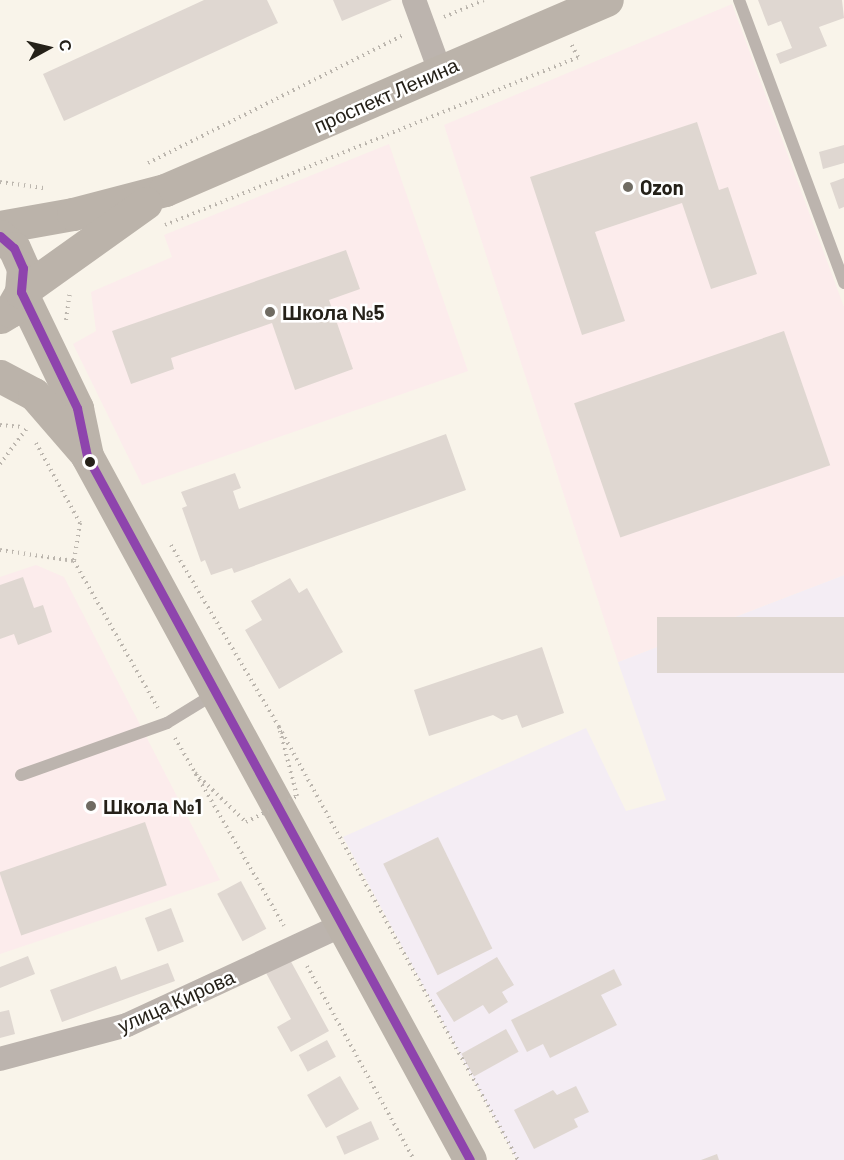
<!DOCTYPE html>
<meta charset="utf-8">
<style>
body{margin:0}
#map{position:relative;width:844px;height:1160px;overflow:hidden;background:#f9f4ea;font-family:Barlow,sans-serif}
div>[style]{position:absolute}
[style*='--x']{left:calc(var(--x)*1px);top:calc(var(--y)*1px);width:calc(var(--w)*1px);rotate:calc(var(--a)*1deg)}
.industrial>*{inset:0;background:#f4edf4}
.education>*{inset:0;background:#fcecec}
.building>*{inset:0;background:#dfd7d1;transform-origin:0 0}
.path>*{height:4px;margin-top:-2px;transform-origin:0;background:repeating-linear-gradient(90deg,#bcb6ae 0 1.5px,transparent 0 6px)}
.service>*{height:12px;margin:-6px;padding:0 6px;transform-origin:6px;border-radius:6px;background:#bcb4ae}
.minor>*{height:24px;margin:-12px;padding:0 12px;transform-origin:12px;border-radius:12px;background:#bcb4ae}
.secondary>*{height:33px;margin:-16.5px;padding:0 16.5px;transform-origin:16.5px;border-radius:16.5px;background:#bbb3aa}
.path-bridge>*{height:4px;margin-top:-2px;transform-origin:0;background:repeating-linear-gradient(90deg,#bcb6ae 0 1.5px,transparent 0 6px)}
.bus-1>*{height:9px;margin:-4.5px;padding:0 4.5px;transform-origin:4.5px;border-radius:4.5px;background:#8e44ad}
.dots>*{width:16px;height:16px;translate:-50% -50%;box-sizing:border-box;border:3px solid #fff;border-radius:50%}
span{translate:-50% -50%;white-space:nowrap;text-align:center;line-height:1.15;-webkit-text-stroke:5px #fff;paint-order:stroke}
.street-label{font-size:20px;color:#252119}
.poi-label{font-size:20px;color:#252119;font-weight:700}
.left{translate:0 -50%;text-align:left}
.north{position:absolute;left:18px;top:18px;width:60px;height:60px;-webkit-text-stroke:4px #fff;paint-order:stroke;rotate:82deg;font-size:16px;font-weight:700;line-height:24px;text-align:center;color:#252119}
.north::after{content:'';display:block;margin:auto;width:21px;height:27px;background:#252119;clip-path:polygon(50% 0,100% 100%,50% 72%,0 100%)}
</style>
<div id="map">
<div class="industrial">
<i style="clip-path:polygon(844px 575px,844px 1160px,517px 1160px,343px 837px,586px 728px,626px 811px,666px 800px,618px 662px)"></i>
</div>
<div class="education">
<i style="clip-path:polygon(732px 4px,844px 307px,844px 575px,618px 662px,444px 125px)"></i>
<i style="clip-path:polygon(389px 144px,468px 371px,142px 485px,73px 344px,96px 331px,91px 292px,172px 257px,164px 235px)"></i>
<i style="clip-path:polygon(36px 565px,64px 577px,220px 880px,0 954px,0 577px)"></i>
</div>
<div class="building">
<i style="clip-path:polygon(204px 0,267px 0,278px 23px,64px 121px,43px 74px)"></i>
<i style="clip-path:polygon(333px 0,392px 0,342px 21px)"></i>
<i style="clip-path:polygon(758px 0,842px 0,844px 18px,819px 27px,827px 46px,780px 64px,776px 54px,792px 48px,781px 21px,768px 26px)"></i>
<i style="clip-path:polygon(697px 122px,719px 190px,728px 187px,757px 274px,711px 289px,682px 203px,595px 232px,625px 321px,582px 335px,530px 177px)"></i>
<i style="clip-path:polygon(844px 145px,844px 163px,823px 169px,819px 152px)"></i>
<i style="clip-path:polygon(844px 178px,844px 207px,839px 209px,830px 183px)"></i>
<i style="clip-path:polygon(346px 250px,360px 289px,329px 300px,353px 369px,295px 390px,272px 323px,171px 358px,174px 369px,131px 384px,112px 331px)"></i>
<i style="left:784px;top:331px;width:142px;height:222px;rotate:71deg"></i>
<i style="clip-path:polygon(446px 434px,466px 490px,234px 573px,232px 568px,211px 575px,205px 560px,201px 562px,182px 508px,187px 506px,181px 492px,235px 473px,241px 488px,233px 491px,239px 509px)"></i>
<i style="clip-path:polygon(23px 577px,34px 608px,43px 605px,52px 632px,18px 645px,14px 634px,0 639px,0 585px)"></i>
<i style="clip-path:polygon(290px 578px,299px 593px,307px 588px,343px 652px,279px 689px,245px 630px,262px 620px,251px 601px)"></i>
<i style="left:844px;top:617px;width:56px;height:187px;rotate:90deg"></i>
<i style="clip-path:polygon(542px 647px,564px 713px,522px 728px,517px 715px,502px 720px,493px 715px,429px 736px,414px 690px)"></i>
<i style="left:145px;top:822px;width:67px;height:154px;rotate:71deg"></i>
<i style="left:438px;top:837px;width:124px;height:61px;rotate:64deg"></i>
<i style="left:241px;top:881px;width:54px;height:27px;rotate:62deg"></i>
<i style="left:171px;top:908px;width:36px;height:28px;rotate:69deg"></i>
<i style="clip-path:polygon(28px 956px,35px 974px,0 988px,0 967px)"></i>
<i style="clip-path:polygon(497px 957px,514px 985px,502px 992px,508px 1002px,489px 1014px,483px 1005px,454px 1022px,436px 993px)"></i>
<i style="clip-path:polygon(289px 958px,329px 1031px,291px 1052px,277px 1027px,291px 1019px,265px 971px)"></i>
<i style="clip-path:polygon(168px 963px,175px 981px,62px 1022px,50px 990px,116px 966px,121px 980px)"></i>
<i style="clip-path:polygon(614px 969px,622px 985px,601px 995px,617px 1025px,550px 1058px,543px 1044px,527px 1052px,511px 1020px)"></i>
<i style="clip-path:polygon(9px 1010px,15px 1034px,0 1038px,0 1012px)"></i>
<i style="left:506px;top:1029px;width:26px;height:51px;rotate:61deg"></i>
<i style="left:327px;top:1040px;width:19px;height:32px;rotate:62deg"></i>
<i style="left:340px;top:1076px;width:38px;height:38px;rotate:60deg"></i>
<i style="clip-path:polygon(576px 1086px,589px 1112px,574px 1119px,578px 1127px,534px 1149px,514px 1110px,553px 1090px,557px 1095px)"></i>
<i style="left:371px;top:1121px;width:20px;height:38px;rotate:66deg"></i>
<i style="clip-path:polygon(717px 1154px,719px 1160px,701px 1160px)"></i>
</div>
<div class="path">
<i style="--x:444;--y:17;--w:43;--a:-23"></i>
<i style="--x:148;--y:163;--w:284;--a:-26.6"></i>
<i style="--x:0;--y:182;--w:44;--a:7.8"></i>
<i style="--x:165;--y:225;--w:446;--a:-22.1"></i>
<i style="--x:578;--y:57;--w:15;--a:-118"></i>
<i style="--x:66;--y:320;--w:29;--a:-82"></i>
<i style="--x:0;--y:425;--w:23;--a:5"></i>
<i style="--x:36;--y:443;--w:91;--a:61.2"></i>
<i style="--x:80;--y:523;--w:38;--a:99"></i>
<i style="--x:74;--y:561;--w:169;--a:60.3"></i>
<i style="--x:0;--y:464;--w:45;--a:-53.1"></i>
<i style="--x:171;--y:545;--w:212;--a:59.3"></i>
<i style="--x:279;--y:727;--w:495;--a:61.1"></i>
<i style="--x:0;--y:550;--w:75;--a:8.5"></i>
<i style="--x:175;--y:738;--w:217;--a:59.9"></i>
<i style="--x:307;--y:966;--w:222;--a:61.1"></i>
</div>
<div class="service">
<i style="--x:739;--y:0;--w:302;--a:69.6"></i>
<i style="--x:21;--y:775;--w:155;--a:-19.6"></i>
<i style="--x:167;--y:723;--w:57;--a:-31.5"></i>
</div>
<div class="minor">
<i style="--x:414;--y:0;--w:76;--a:69.9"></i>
<i style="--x:0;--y:1059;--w:131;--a:-15"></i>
<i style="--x:127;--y:1025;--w:240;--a:-24.9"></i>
</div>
<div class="secondary">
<i style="--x:0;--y:227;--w:74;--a:-10.1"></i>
<i style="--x:73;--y:214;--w:95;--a:-14.6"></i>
<i style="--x:165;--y:190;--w:481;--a:-23.3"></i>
<i style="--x:0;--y:236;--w:18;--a:41"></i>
<i style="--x:14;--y:248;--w:22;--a:66"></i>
<i style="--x:23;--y:268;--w:24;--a:95"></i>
<i style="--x:21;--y:292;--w:129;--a:64.2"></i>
<i style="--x:77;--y:408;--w:49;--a:78.2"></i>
<i style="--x:87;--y:456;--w:801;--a:61.45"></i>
<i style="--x:0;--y:317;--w:12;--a:-31"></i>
<i style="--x:10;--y:311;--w:22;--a:-60"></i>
<i style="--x:21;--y:292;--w:153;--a:-35.5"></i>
<i style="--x:0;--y:376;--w:38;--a:28"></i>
<i style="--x:34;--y:394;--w:79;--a:49.1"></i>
</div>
<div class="path-bridge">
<i style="--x:195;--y:773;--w:71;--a:43.9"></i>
<i style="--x:246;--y:822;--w:57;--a:-27"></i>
<i style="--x:297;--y:796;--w:71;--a:-104.6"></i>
</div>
<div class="bus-1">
<i style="--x:0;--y:236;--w:18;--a:41"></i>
<i style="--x:14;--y:248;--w:22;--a:66"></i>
<i style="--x:23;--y:268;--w:24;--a:95"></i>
<i style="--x:21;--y:292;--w:129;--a:64.2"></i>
<i style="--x:77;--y:408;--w:49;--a:78.2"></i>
<i style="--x:87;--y:456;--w:801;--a:61.45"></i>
</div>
<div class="dots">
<i style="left:628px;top:187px;background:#6f6b62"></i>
<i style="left:270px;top:312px;background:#6f6b62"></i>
<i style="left:90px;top:462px;background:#252119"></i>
<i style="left:91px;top:806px;background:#6f6b62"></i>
</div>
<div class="street-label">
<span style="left:386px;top:95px;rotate:-24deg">проспект Ленина</span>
<span style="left:176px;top:1001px;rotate:-24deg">улица Кирова</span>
</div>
<div class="poi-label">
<span class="left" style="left:640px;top:187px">Ozon</span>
<span class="left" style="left:282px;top:312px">Школа №5</span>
<span class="left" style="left:103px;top:806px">Школа №1</span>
</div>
<div class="north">С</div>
</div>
